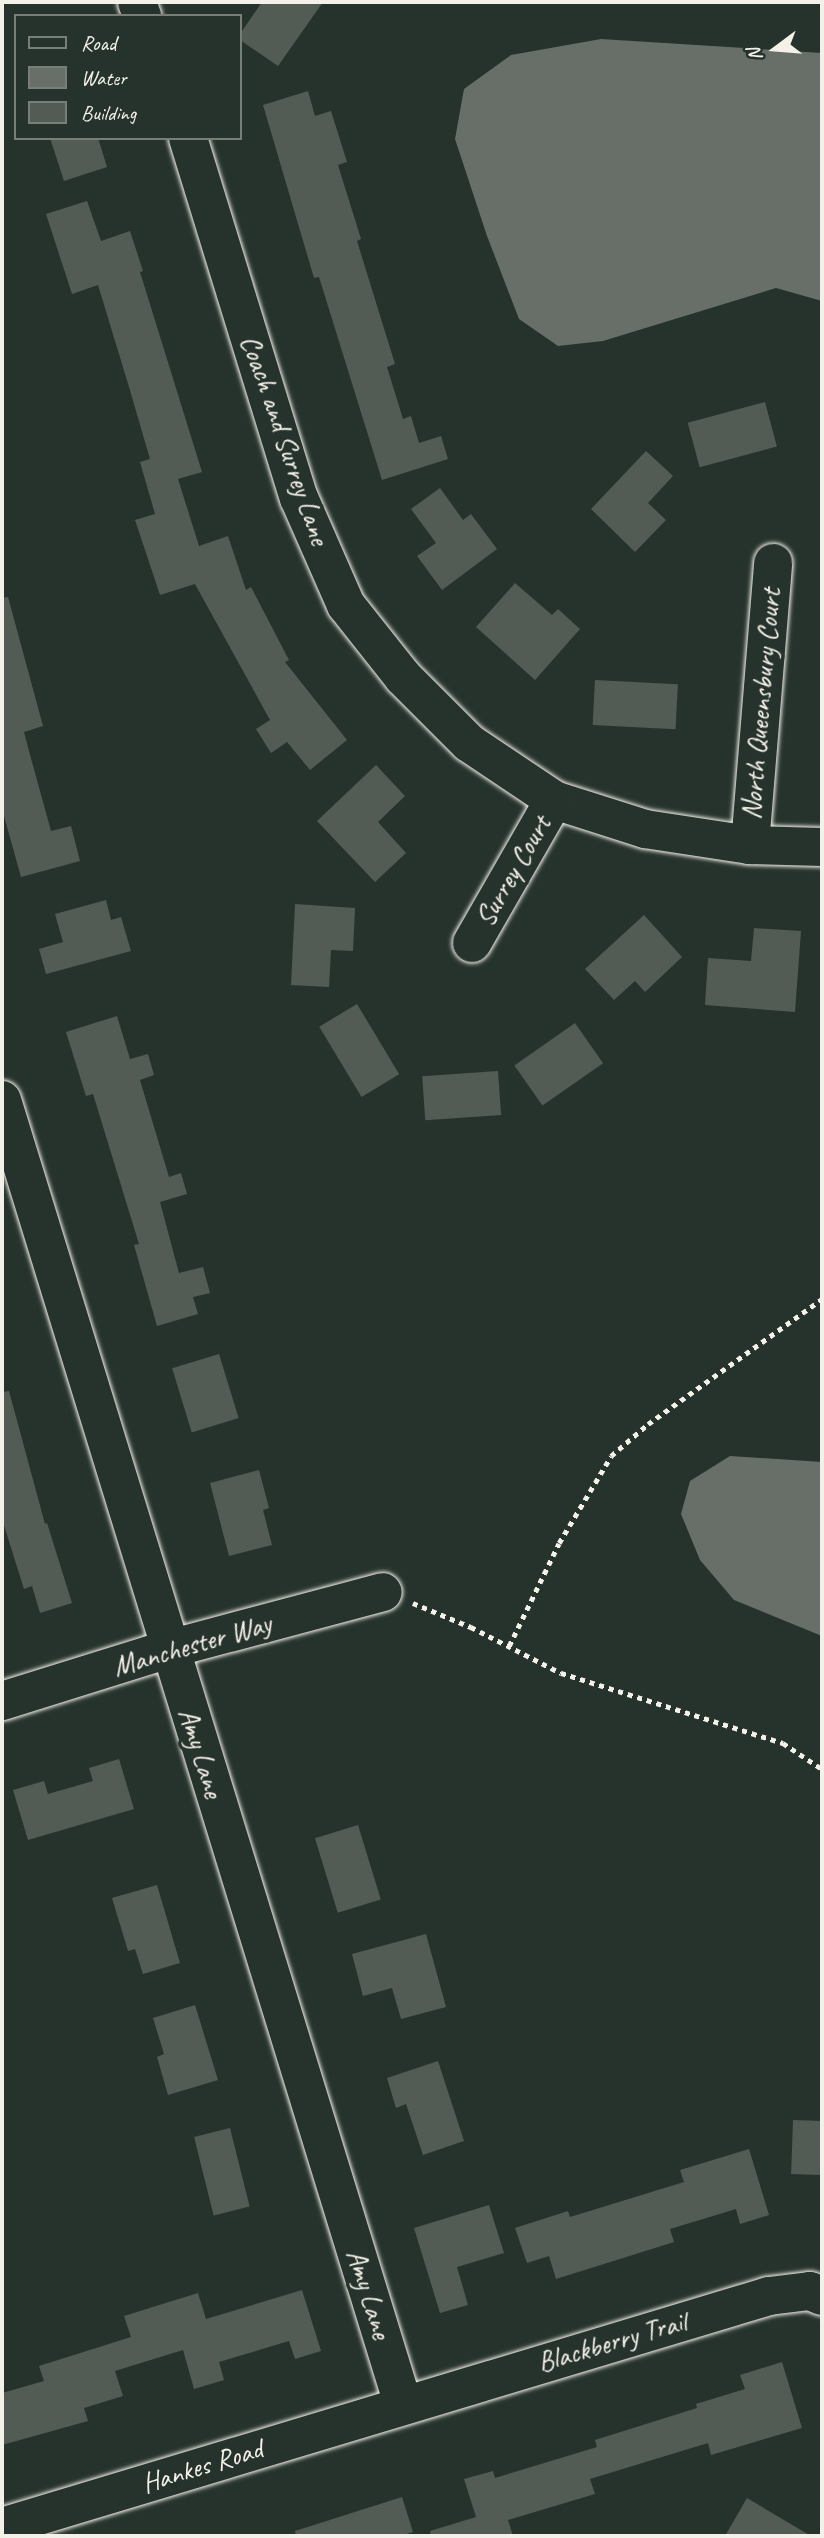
<!DOCTYPE html>
<style>
body{margin:0}
#map{position:relative;width:824px;height:2538px;overflow:hidden;background:#26332d;font-family:Caveat,sans-serif}
div>[style]{position:absolute}
[style*='--x']{left:calc(var(--x)*1px);top:calc(var(--y)*1px);width:calc(var(--w)*1px);rotate:calc(var(--a)*1deg)}
.water>*{inset:0;background:#676f68}
.building>*{inset:0;background:#525c55;transform-origin:0 0}
.path>*{height:4.5px;margin-top:-2.25px;transform-origin:0;background:repeating-linear-gradient(90deg,#f4f1e8 0 5px,transparent 0 10px)}
.roads{filter:drop-shadow(0 0 2px #f4f1e8) drop-shadow(0 0 2px #f4f1e8)}
.minor>*{height:38px;margin:-19px;padding:0 19px;transform-origin:19px;border-radius:19px;background:#26332d}
span{translate:-50% -50%;white-space:nowrap;text-align:center;line-height:1.15;-webkit-text-stroke:7px #26332d;paint-order:stroke}
.street-label{font-size:28px;color:#f4f1e8}
.frame{position:absolute;inset:0;border:4px solid #f4f1e8;pointer-events:none}
.legend{position:absolute;left:14px;top:14px;width:228px;height:126px;box-sizing:border-box;background:#26332d;border:2px solid #787f78;margin:0;padding:9px 12px;list-style:none;font-size:21px;color:#f4f1e8}
.legend li{display:flex;align-items:center;gap:14px;height:35px}
.legend b{width:35px;border:2px solid #787f78}
.north{position:absolute;left:740px;top:14px;width:70px;height:70px;-webkit-text-stroke:5px #26332d;paint-order:stroke;rotate:254deg;font-size:19px;font-weight:700;line-height:28px;text-align:center;color:#f4f1e8}
.north::after{content:'';display:block;margin:auto;width:24px;height:32px;background:#f4f1e8;clip-path:polygon(50% 0,100% 100%,50% 72%,0 100%)}
</style>
<div id="map">
<div class="water">
<i style="clip-path:polygon(601px 39px,822px 53px,822px 301px,776px 288px,603px 341px,558px 346px,519px 319px,487px 236px,455px 139px,464px 89px,511px 55px)"></i>
<i style="clip-path:polygon(730px 1456px,822px 1462px,822px 1636px,734px 1600px,700px 1560px,681px 1514px,690px 1481px)"></i>
</div>
<div class="building">
<i style="clip-path:polygon(262px 2px,323px 2px,278px 66px,240px 40px,240px 34px)"></i>
<i style="clip-path:polygon(308px 91px,315px 116px,331px 111px,347px 162px,338px 165px,361px 239px,357px 241px,395px 364px,387px 367px,403px 419px,411px 416px,419px 443px,441px 436px,448px 459px,382px 480px,319px 277px,314px 278px,263px 105px)"></i>
<i style="clip-path:polygon(50px 138px,98px 138px,107px 167px,64px 181px)"></i>
<i style="clip-path:polygon(87px 201px,101px 241px,130px 231px,143px 271px,140px 272px,202px 472px,178px 479px,199px 546px,228px 536px,246px 590px,251px 587px,289px 660px,285px 662px,347px 740px,310px 770px,287px 742px,271px 753px,256px 729px,270px 720px,195px 584px,160px 595px,135px 520px,155px 514px,140px 462px,150px 459px,129px 387px,98px 285px,72px 294px,46px 214px)"></i>
<i style="left:765px;top:402px;width:46px;height:80px;rotate:75deg"></i>
<i style="clip-path:polygon(646px 451px,673px 476px,648px 503px,666px 520px,635px 552px,591px 509px)"></i>
<i style="clip-path:polygon(440px 488px,463px 520px,471px 514px,497px 549px,442px 590px,417px 556px,436px 543px,411px 509px)"></i>
<i style="clip-path:polygon(515px 583px,552px 615px,558px 609px,580px 629px,535px 680px,476px 627px)"></i>
<i style="clip-path:polygon(8px 597px,43px 726px,24px 732px,29px 751px,51px 831px,71px 826px,80px 861px,21px 877px,2px 809px,2px 598px)"></i>
<i style="left:595px;top:680px;width:83px;height:45px;rotate:3deg"></i>
<i style="clip-path:polygon(376px 765px,405px 796px,378px 822px,406px 853px,375px 882px,317px 821px)"></i>
<i style="clip-path:polygon(106px 900px,111px 920px,121px 917px,131px 951px,46px 974px,39px 949px,63px 942px,55px 914px)"></i>
<i style="clip-path:polygon(295px 904px,355px 908px,353px 951px,331px 950px,329px 987px,291px 985px)"></i>
<i style="clip-path:polygon(644px 915px,682px 957px,645px 992px,635px 981px,614px 1000px,585px 969px)"></i>
<i style="clip-path:polygon(754px 928px,801px 931px,795px 1012px,705px 1005px,708px 958px,751px 961px)"></i>
<i style="left:357px;top:1004px;width:82px;height:44px;rotate:59deg"></i>
<i style="clip-path:polygon(117px 1016px,130px 1059px,148px 1054px,154px 1075px,140px 1080px,169px 1177px,181px 1173px,187px 1194px,160px 1202px,179px 1273px,203px 1267px,210px 1293px,193px 1297px,198px 1314px,157px 1326px,134px 1245px,139px 1244px,93px 1094px,86px 1096px,66px 1032px)"></i>
<i style="left:575px;top:1023px;width:49px;height:74px;rotate:55deg"></i>
<i style="left:498px;top:1071px;width:44px;height:76px;rotate:86deg"></i>
<i style="left:219px;top:1354px;width:67px;height:49px;rotate:73deg"></i>
<i style="clip-path:polygon(9px 1391px,45px 1524px,47px 1523px,72px 1603px,40px 1613px,32px 1586px,24px 1589px,2px 1519px,2px 1392px)"></i>
<i style="clip-path:polygon(259px 1470px,269px 1508px,263px 1510px,272px 1545px,229px 1556px,210px 1483px)"></i>
<i style="clip-path:polygon(119px 1759px,134px 1809px,28px 1840px,13px 1790px,44px 1781px,48px 1794px,93px 1781px,89px 1768px)"></i>
<i style="left:358px;top:1825px;width:78px;height:45px;rotate:73deg"></i>
<i style="clip-path:polygon(157px 1885px,180px 1963px,143px 1974px,135px 1949px,128px 1951px,112px 1898px)"></i>
<i style="clip-path:polygon(426px 1934px,446px 2007px,401px 2019px,392px 1988px,363px 1996px,352px 1954px)"></i>
<i style="clip-path:polygon(195px 2005px,218px 2080px,168px 2095px,157px 2057px,164px 2054px,153px 2018px)"></i>
<i style="clip-path:polygon(438px 2061px,464px 2141px,423px 2155px,406px 2104px,396px 2108px,387px 2078px)"></i>
<i style="left:793px;top:2120px;width:29px;height:54px;rotate:2deg"></i>
<i style="left:230px;top:2128px;width:81px;height:37px;rotate:76deg"></i>
<i style="clip-path:polygon(749px 2149px,769px 2215px,740px 2224px,736px 2209px,670px 2229px,674px 2242px,556px 2279px,549px 2256px,527px 2263px,515px 2228px,568px 2211px,570px 2217px,684px 2182px,680px 2170px)"></i>
<i style="clip-path:polygon(489px 2205px,504px 2253px,457px 2267px,468px 2305px,440px 2313px,414px 2228px)"></i>
<i style="clip-path:polygon(302px 2290px,321px 2351px,295px 2359px,289px 2341px,219px 2362px,224px 2380px,194px 2389px,183px 2350px,115px 2371px,123px 2396px,84px 2408px,88px 2421px,2px 2445px,2px 2393px,44px 2381px,39px 2366px,131px 2337px,124px 2316px,198px 2293px,206px 2319px)"></i>
<i style="clip-path:polygon(782px 2362px,802px 2428px,711px 2455px,708px 2443px,590px 2479px,595px 2494px,508px 2520px,513px 2536px,431px 2536px,430px 2531px,476px 2517px,464px 2479px,493px 2471px,495px 2478px,597px 2447px,595px 2440px,697px 2408px,696px 2404px,745px 2389px,740px 2375px)"></i>
<i style="clip-path:polygon(402px 2497px,413px 2532px,400px 2536px,296px 2536px,295px 2531px)"></i>
<i style="clip-path:polygon(747px 2498px,811px 2536px,725px 2536px)"></i>
</div>
<div class="path">
<i style="--x:413;--y:1603;--w:63;--a:22.5"></i>
<i style="--x:471;--y:1627;--w:101;--a:27.1"></i>
<i style="--x:561;--y:1673;--w:233;--a:17.5"></i>
<i style="--x:783;--y:1743;--w:47;--a:33.7"></i>
<i style="--x:509;--y:1646;--w:114;--a:-64.1"></i>
<i style="--x:559;--y:1543;--w:101;--a:-59.1"></i>
<i style="--x:611;--y:1456;--w:49;--a:-40.9"></i>
<i style="--x:648;--y:1424;--w:214;--a:-35.7"></i>
</div>
<div class="roads">
<div class="minor">
<i style="--x:137;--y:2;--w:15;--a:70"></i>
<i style="--x:188;--y:138;--w:377;--a:72.9"></i>
<i style="--x:299;--y:498;--w:117;--a:66.3"></i>
<i style="--x:346;--y:605;--w:92;--a:51.6"></i>
<i style="--x:403;--y:677;--w:93;--a:45"></i>
<i style="--x:469;--y:743;--w:102;--a:33.8"></i>
<i style="--x:554;--y:800;--w:96;--a:17.7"></i>
<i style="--x:645;--y:829;--w:106;--a:8.7"></i>
<i style="--x:750;--y:845;--w:72;--a:1.6"></i>
<i style="--x:750;--y:845;--w:283;--a:-85.3"></i>
<i style="--x:472;--y:943;--w:165;--a:-60.2"></i>
<i style="--x:2;--y:1100;--w:1364;--a:72.91"></i>
<i style="--x:2;--y:1701;--w:175;--a:-17.3"></i>
<i style="--x:169;--y:1649;--w:221;--a:-14.9"></i>
<i style="--x:2;--y:2527;--w:801;--a:-16.76"></i>
<i style="--x:769;--y:2296;--w:41;--a:-7"></i>
<i style="--x:810;--y:2291;--w:13;--a:23"></i>
</div>
</div>
<div class="street-label">
<span style="left:285px;top:440px;rotate:71deg">Coach and Surrey Lane</span>
<span style="left:761px;top:704px;rotate:-85deg">North Queensbury Court</span>
<span style="left:513px;top:871px;rotate:-60deg">Surrey Court</span>
<span style="left:192px;top:1645px;rotate:-16deg">Manchester Way</span>
<span style="left:201px;top:1753px;rotate:73deg">Amy Lane</span>
<span style="left:369px;top:2294px;rotate:73deg">Amy Lane</span>
<span style="left:612px;top:2342px;rotate:-16deg">Blackberry Trail</span>
<span style="left:202px;top:2466px;rotate:-17deg">Hankes Road</span>
</div>
<div class="frame"></div>
<ul class="legend">
<li><b style="height:9px;background:#26332d"></b>Road</li>
<li><b style="height:19px;background:#676f68"></b>Water</li>
<li><b style="height:19px;background:#525c55"></b>Building</li>
</ul>
<div class="north">N</div>
</div>
